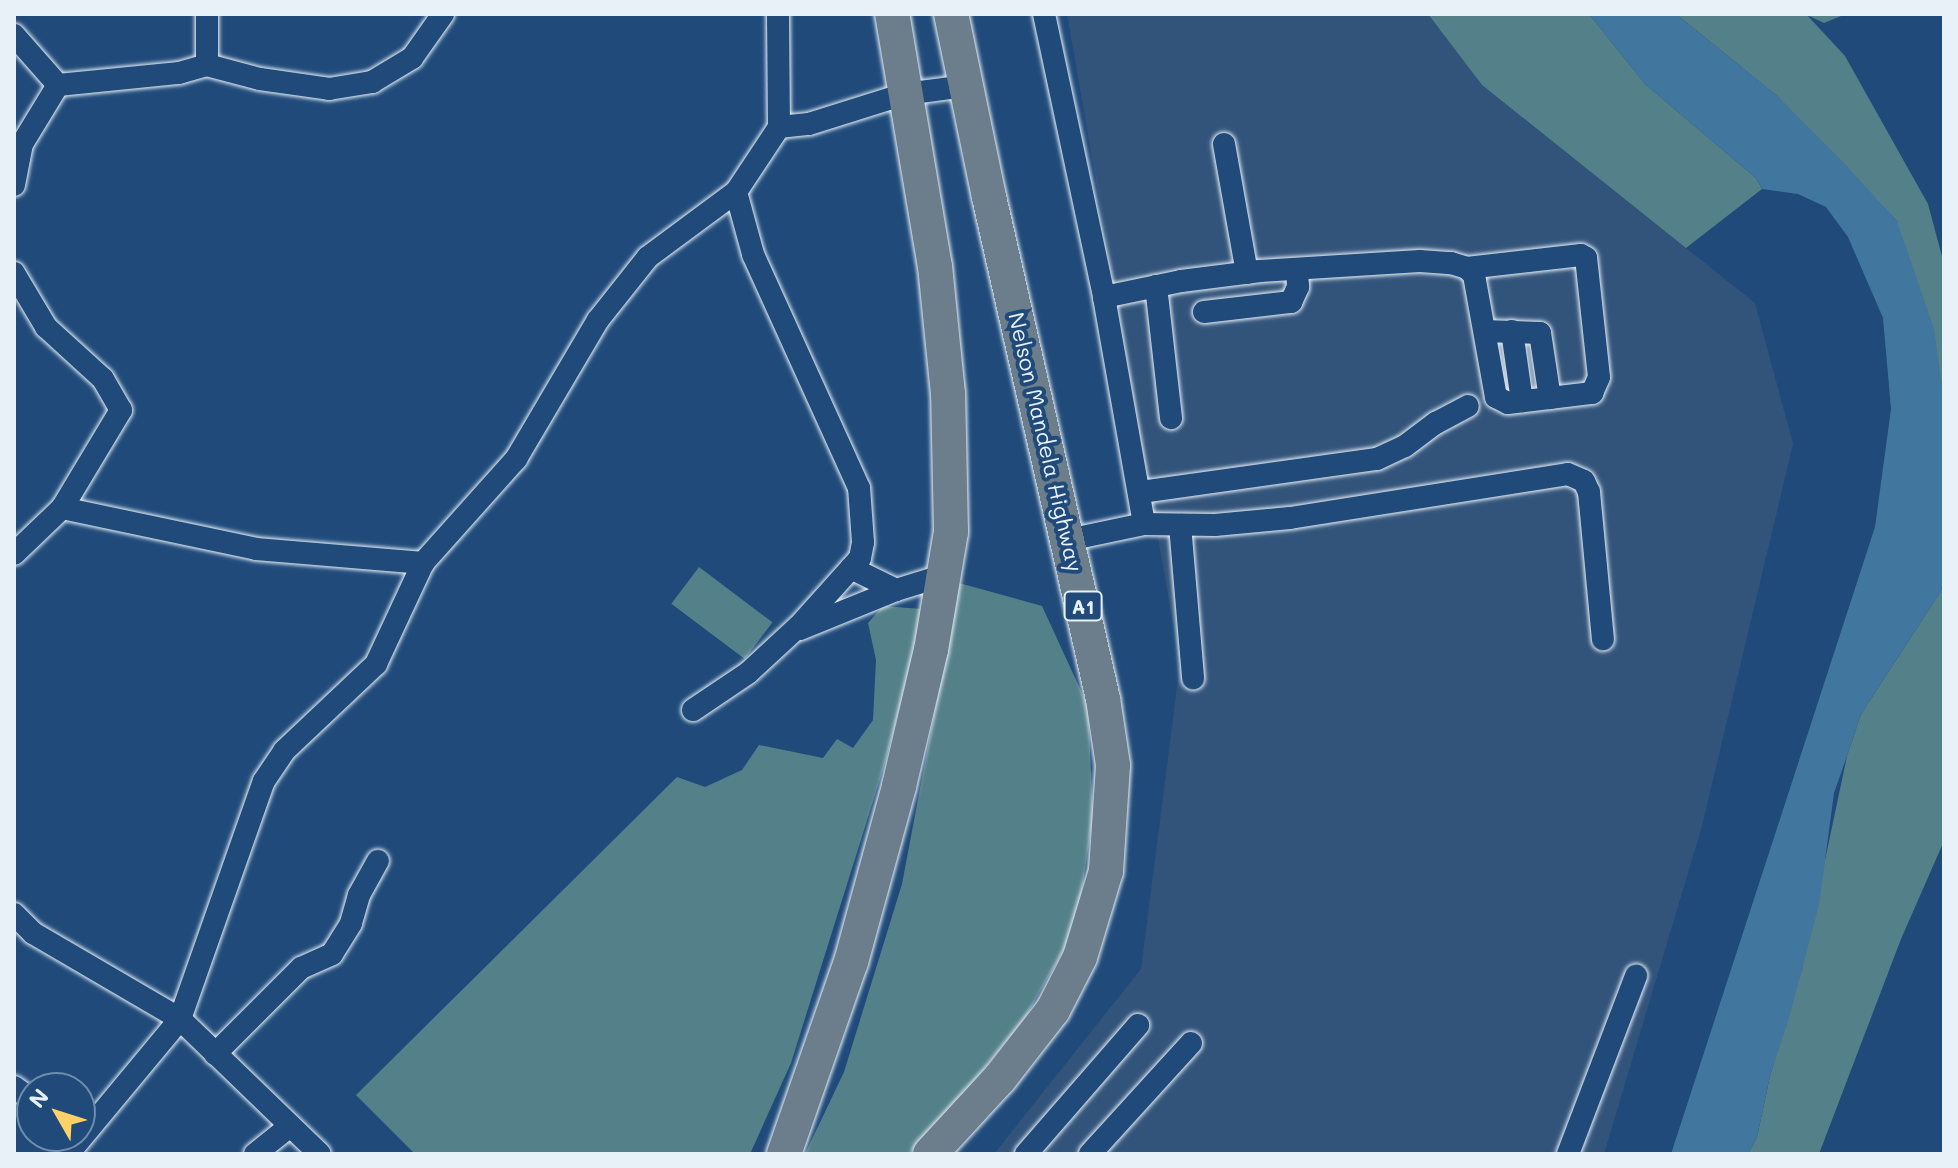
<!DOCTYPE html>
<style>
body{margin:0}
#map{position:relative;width:1958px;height:1168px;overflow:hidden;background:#1f4a7a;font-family:Mali,sans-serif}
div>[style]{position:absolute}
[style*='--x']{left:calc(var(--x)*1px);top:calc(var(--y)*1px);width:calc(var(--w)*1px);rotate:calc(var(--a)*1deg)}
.built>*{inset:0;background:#32547b}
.green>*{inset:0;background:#548089;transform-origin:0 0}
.water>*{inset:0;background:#41769e}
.roads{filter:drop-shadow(0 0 2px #e8f1f8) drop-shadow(0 0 2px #e8f1f8)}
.minor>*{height:22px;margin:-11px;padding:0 11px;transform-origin:11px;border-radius:11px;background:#1f4a7a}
.highway>*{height:34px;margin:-17px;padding:0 17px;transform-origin:17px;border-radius:17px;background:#6c7d8b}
span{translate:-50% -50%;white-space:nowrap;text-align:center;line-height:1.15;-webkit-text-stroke:8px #1f4a7a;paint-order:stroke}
.shield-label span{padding:2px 6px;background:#1f4a7a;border:2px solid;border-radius:6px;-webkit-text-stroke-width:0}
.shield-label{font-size:20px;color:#e8f1f8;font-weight:700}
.street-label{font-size:22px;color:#e8f1f8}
.frame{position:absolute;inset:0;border:16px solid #e8f1f8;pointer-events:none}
.north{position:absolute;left:16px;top:1072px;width:80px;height:80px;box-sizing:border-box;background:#1f4a7a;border:2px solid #6f8dac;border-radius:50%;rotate:309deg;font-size:22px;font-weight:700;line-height:32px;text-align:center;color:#e8f1f8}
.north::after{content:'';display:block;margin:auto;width:28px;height:36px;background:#ffd166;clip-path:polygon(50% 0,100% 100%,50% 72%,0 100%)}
</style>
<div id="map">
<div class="built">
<i style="clip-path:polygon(1067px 14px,1428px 14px,1482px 85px,1755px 303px,1793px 444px,1702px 826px,1604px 1154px,994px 1154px,1141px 969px,1180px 664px)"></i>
</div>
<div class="green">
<i style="clip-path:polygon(1428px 14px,1589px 14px,1645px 84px,1756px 178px,1762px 189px,1686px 248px,1482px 85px)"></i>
<i style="clip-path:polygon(1676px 14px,1846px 14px,1824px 23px,1807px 15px,1845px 56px,1928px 204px,1944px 264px,1944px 438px,1897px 221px,1777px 96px)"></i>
<i style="left:699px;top:567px;width:92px;height:46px;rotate:37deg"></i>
<i style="clip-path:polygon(1944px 577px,1944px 841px,1901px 939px,1819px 1154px,1748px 1154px,1757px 1137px,1770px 1076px,1802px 969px,1847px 756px,1861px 714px,1941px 591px)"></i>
<i style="clip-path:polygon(959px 583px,1042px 606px,1088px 706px,1093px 817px,1076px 928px,1025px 1018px,945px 1117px,909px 1154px,805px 1154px,844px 1072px,902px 884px)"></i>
<i style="clip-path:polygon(883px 606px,922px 609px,916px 645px,885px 763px,791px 1063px,750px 1154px,415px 1154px,356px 1095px,677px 777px,705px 787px,742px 770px,759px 745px,823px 758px,837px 739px,853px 748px,873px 720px,876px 660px,868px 623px)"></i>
</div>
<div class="water">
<i style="clip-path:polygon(1589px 14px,1676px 14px,1777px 96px,1843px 162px,1897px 221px,1934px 329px,1944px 399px,1944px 577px,1941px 591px,1861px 714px,1847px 756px,1834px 793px,1819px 905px,1789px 1018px,1770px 1076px,1757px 1137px,1748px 1154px,1671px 1154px,1875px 527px,1891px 409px,1883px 318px,1848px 237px,1826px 207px,1798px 194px,1762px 189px,1756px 178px,1645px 84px)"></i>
</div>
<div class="roads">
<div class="minor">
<i style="--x:207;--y:14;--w:51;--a:90"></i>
<i style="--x:778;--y:14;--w:113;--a:89.5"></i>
<i style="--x:1044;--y:14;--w:289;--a:78"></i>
<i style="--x:1104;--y:297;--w:230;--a:80"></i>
<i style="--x:1144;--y:524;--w:78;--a:168.1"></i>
<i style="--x:14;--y:35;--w:67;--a:48.7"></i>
<i style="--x:207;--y:65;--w:55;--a:14.8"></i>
<i style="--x:260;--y:79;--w:70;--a:8.2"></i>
<i style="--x:329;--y:89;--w:44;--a:-9.2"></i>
<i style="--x:372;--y:82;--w:47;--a:-31"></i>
<i style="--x:412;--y:58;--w:54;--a:-54.8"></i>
<i style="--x:1224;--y:144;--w:131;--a:79.9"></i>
<i style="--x:14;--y:185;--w:42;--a:-79"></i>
<i style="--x:22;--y:144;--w:69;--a:-58.6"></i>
<i style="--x:58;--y:85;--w:122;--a:-5.7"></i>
<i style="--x:179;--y:73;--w:29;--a:-16"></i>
<i style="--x:14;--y:273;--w:63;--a:59.3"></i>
<i style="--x:46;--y:327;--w:77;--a:42.4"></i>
<i style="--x:103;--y:379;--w:36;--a:60"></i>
<i style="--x:121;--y:410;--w:114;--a:121"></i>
<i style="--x:1156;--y:286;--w:133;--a:83.5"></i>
<i style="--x:1104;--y:297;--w:79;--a:-11.7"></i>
<i style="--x:1181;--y:281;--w:80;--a:-7.2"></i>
<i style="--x:1260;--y:271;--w:160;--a:-3.6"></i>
<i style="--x:1420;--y:261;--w:31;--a:4"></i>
<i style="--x:1451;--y:263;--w:17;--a:17"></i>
<i style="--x:1467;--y:268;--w:10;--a:45"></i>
<i style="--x:1474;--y:275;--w:124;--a:79.8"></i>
<i style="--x:1496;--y:397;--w:13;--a:27"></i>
<i style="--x:1508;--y:403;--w:85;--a:-6.8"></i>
<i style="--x:1592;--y:393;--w:17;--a:-66"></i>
<i style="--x:1599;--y:377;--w:120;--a:-96.2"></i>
<i style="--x:1586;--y:258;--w:6;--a:-149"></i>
<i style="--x:1581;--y:255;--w:115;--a:173.5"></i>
<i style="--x:1204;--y:312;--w:88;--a:-6.6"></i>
<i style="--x:1291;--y:302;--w:17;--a:-65"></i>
<i style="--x:1298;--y:287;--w:18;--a:-93"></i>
<i style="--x:1485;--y:331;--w:55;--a:2.1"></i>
<i style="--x:1540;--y:333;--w:66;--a:81.3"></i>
<i style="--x:1512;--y:331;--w:71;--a:81.9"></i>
<i style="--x:1141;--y:492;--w:238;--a:-8"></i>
<i style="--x:1377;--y:459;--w:31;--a:-25"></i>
<i style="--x:1405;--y:446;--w:39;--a:-37"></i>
<i style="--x:1436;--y:423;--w:36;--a:-28"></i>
<i style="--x:1144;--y:524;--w:71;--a:0.8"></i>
<i style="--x:1215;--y:525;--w:75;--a:-5.3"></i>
<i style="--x:1290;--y:518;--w:281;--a:-9"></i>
<i style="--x:1568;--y:474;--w:17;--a:24"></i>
<i style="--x:1584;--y:481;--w:12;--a:66"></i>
<i style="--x:1589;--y:492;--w:148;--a:84.6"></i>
<i style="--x:1180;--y:525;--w:154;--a:85.1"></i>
<i style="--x:14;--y:554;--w:66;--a:-43.8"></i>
<i style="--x:62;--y:508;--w:198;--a:11.9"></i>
<i style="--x:256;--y:549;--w:168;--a:4.8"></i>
<i style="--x:423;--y:563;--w:140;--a:-48.2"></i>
<i style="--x:516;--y:459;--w:161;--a:-59.5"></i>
<i style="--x:598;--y:320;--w:80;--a:-51.6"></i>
<i style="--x:648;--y:257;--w:109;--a:-36.5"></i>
<i style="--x:736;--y:192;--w:78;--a:-56.5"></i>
<i style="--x:779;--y:127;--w:30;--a:-6"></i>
<i style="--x:809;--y:124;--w:101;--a:-17.4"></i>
<i style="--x:905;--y:94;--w:62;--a:-7.5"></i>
<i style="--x:851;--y:568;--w:50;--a:26.1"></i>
<i style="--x:800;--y:629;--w:104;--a:-22.1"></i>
<i style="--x:896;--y:590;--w:51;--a:-17"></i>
<i style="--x:693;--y:710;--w:66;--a:-33.9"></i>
<i style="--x:748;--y:673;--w:69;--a:-42.7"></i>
<i style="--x:799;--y:626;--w:91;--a:-48.1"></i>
<i style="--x:860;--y:558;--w:16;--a:-79"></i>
<i style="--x:863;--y:542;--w:54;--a:-94.2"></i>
<i style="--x:859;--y:488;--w:257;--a:-114.4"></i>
<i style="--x:753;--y:254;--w:64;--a:-105.3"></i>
<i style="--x:14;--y:914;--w:27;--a:45"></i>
<i style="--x:33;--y:933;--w:170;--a:30.3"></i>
<i style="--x:180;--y:1019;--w:194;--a:44"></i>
<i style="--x:215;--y:1054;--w:122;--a:-45"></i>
<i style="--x:301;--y:968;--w:34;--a:-24"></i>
<i style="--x:332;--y:954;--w:36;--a:-58"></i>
<i style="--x:351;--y:923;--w:29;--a:-74"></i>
<i style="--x:359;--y:895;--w:39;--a:-61"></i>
<i style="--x:14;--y:1087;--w:22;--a:36"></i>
<i style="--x:68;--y:1154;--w:175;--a:-50.3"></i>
<i style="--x:180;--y:1019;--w:252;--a:-70.6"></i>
<i style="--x:264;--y:781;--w:36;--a:-56"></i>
<i style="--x:284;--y:751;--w:127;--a:-43.4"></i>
<i style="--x:376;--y:664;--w:111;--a:-65"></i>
<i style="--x:255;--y:1154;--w:43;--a:-38.5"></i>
<i style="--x:1026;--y:1154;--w:171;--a:-49"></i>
<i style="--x:1090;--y:1154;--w:150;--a:-47.7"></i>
<i style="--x:1568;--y:1154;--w:191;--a:-69.1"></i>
</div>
<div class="highway">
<i style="--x:784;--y:1154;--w:203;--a:-70.8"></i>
<i style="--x:851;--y:962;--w:182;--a:-74.7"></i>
<i style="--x:899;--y:786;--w:140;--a:-76.8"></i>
<i style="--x:931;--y:650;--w:120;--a:-80.4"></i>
<i style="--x:951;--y:532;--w:138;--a:-91.2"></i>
<i style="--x:948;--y:394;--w:128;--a:-95.8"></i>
<i style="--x:935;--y:267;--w:257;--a:-99.6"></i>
<i style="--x:930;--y:1154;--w:103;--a:-47.4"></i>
<i style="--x:1000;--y:1078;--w:86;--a:-52.1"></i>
<i style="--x:1053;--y:1010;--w:59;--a:-63"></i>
<i style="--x:1080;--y:957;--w:90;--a:-73.2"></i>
<i style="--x:1106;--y:871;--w:106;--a:-86.2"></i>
<i style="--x:1113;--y:765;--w:67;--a:-98.6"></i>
<i style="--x:1103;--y:699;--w:515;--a:-102.79"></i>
<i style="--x:989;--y:197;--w:187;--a:-101.7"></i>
</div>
</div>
<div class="shield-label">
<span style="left:1083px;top:606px">A1</span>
</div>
<div class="street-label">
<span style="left:1046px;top:442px;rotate:77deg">Nelson Mandela Highway</span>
</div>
<div class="frame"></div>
<div class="north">N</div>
</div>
